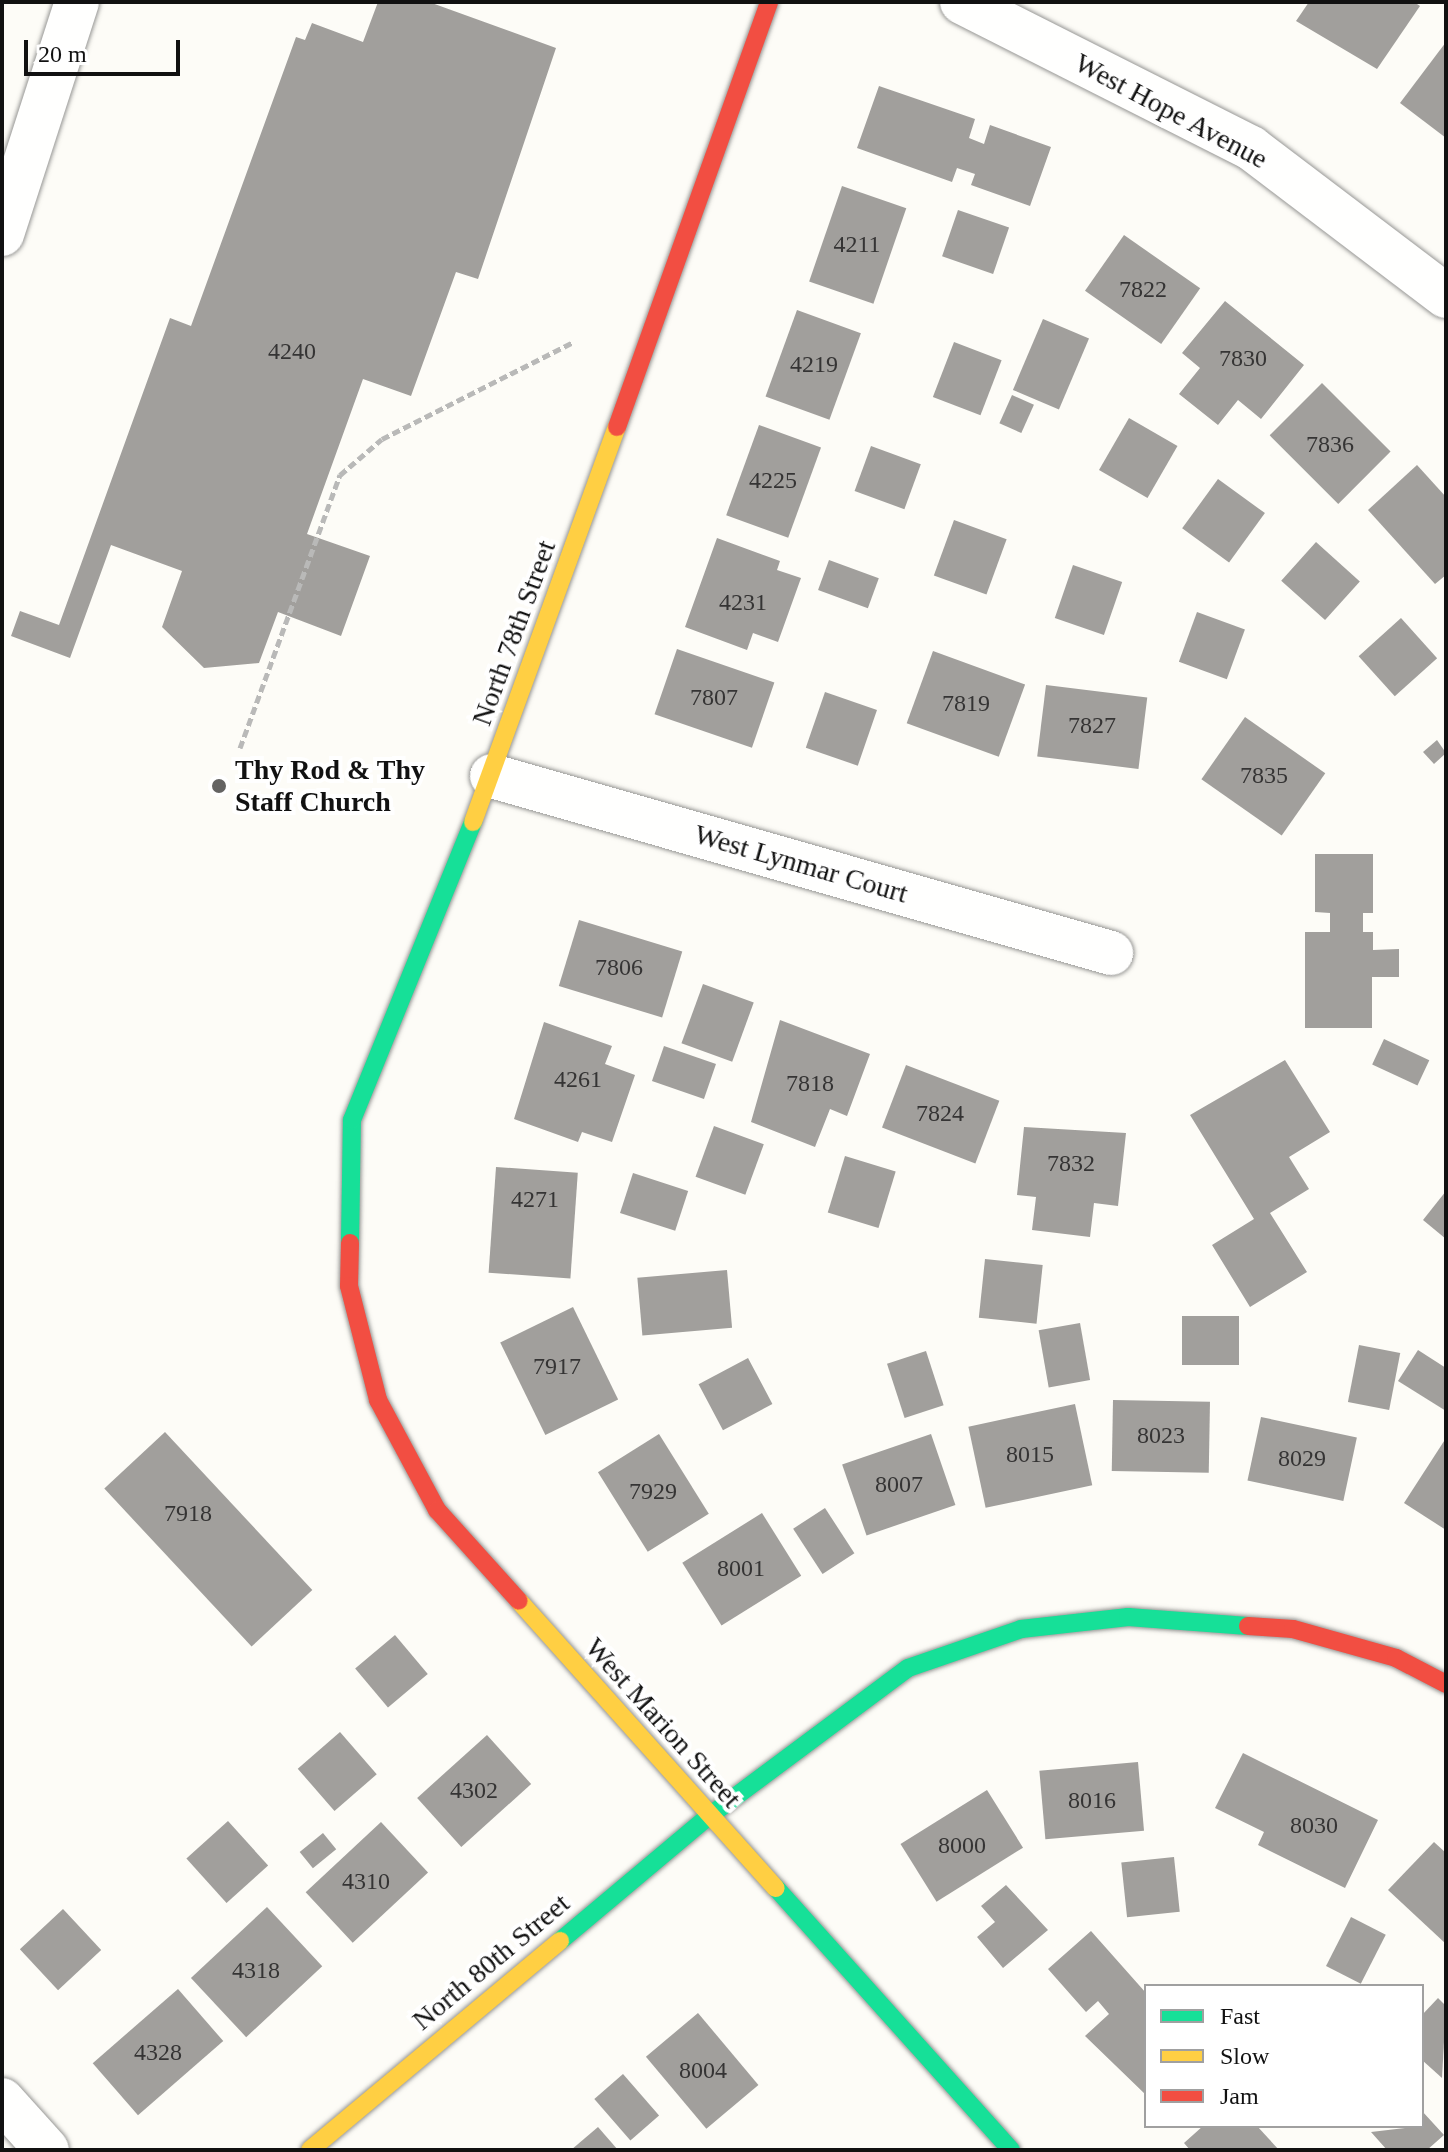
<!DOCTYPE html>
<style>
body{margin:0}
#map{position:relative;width:1448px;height:2152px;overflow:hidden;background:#fdfcf7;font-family:Georgia,serif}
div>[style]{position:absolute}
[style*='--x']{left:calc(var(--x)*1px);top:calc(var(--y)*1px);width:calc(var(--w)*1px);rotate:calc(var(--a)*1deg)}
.building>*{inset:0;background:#a19f9c;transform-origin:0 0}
.path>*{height:5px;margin-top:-2.5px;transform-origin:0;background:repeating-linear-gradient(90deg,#b9b9b8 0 8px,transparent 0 12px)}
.roads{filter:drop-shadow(0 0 2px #979795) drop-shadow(0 0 2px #979795)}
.street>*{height:44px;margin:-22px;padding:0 22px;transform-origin:22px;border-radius:22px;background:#fffffe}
.fast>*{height:18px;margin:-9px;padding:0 9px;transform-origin:9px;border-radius:9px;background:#16e098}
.slow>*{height:18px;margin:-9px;padding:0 9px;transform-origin:9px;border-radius:9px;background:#ffcf43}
.jam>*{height:18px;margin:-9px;padding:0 9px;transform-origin:9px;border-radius:9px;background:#f24e42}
.dots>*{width:22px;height:22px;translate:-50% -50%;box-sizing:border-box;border:4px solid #fff;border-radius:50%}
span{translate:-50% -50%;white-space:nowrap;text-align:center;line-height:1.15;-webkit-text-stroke:8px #fff;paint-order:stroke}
.number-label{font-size:24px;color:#353434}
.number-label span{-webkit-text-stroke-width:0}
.street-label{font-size:28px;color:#111}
.poi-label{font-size:28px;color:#111;font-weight:700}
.left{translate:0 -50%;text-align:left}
.frame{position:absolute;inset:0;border:4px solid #111;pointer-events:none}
.legend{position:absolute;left:1144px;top:1984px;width:280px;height:144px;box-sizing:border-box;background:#fff;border:2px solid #a0a0a0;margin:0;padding:10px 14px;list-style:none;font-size:24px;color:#111}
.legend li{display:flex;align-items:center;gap:16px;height:40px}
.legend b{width:40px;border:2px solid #a0a0a0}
.scale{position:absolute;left:24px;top:40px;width:156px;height:36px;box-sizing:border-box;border:4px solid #111;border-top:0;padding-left:10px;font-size:24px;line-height:28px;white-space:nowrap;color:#111;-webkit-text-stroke:6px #fff;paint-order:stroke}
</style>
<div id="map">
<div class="building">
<i style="clip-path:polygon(378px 2px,429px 2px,556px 48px,478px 279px,456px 272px,411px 396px,363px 379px,307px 534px,370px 556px,341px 636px,278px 612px,259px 663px,204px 668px,162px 627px,182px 571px,111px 545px,70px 658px,11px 636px,20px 611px,59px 625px,170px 318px,191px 326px,296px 37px,305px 40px,312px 23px,363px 42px)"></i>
<i style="clip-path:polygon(1309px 2px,1414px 2px,1420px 6px,1377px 69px,1296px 21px)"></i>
<i style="clip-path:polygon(1446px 42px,1446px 138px,1400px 103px)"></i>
<i style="clip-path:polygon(879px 86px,975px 119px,969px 138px,984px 144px,990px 125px,1051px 147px,1030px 206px,971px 185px,975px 174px,957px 168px,952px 182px,857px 148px)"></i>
<i style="left:842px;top:186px;width:68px;height:101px;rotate:19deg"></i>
<i style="left:958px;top:210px;width:54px;height:49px;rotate:19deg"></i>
<i style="left:1124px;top:235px;width:93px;height:68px;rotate:35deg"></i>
<i style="clip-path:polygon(1225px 301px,1304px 365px,1261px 419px,1238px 400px,1218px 425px,1179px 394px,1200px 368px,1182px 353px)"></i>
<i style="left:797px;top:310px;width:68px;height:92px;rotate:20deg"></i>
<i style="left:1043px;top:319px;width:50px;height:77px;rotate:23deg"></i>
<i style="left:954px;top:342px;width:51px;height:59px;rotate:21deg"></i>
<i style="left:1322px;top:383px;width:97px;height:74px;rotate:45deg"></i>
<i style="left:1012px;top:395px;width:24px;height:31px;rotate:24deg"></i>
<i style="left:1129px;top:418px;width:56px;height:60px;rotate:30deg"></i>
<i style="left:759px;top:425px;width:66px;height:96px;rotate:20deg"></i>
<i style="left:871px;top:446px;width:53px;height:48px;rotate:20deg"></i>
<i style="clip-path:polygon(1417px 465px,1446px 497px,1446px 575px,1435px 584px,1368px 510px)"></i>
<i style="left:1218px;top:479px;width:58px;height:61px;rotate:36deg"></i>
<i style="left:954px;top:520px;width:56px;height:59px;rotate:20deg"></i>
<i style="clip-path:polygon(717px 538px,780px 561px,777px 570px,801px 578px,778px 642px,753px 633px,747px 650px,685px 627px)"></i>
<i style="left:1316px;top:542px;width:59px;height:52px;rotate:42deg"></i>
<i style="left:829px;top:560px;width:53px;height:32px;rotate:20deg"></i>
<i style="left:1073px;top:565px;width:52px;height:56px;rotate:19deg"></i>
<i style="left:1197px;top:612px;width:51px;height:53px;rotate:20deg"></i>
<i style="left:1401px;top:618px;width:54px;height:57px;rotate:48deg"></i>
<i style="left:677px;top:649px;width:103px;height:69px;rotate:19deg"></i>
<i style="left:933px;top:651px;width:98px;height:77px;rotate:20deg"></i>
<i style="left:1046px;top:685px;width:102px;height:72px;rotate:7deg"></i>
<i style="left:825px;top:692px;width:55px;height:59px;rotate:19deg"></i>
<i style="left:1245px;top:717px;width:98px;height:76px;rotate:35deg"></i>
<i style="clip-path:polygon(1437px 740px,1446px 753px,1434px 764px,1423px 752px)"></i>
<i style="clip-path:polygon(1315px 854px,1373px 854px,1373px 913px,1363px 913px,1363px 932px,1373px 932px,1373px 950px,1399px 949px,1399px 977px,1372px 977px,1372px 1028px,1305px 1028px,1305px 932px,1330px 932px,1330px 913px,1315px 912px)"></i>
<i style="left:579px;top:920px;width:108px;height:69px;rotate:17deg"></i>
<i style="left:703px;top:984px;width:54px;height:63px;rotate:20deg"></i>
<i style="clip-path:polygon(780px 1020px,870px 1054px,847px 1116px,830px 1109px,815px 1147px,751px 1122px)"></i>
<i style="clip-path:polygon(544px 1022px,612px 1046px,605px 1064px,635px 1075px,612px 1142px,582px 1132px,578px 1142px,514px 1119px)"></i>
<i style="left:1384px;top:1039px;width:50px;height:28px;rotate:25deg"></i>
<i style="left:664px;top:1046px;width:55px;height:37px;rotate:19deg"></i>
<i style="clip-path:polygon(1285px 1060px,1330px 1132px,1289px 1157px,1309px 1189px,1270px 1213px,1307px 1272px,1250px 1307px,1212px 1245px,1254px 1219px,1190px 1115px)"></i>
<i style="left:906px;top:1065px;width:100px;height:67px;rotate:21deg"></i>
<i style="left:714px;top:1126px;width:53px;height:54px;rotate:20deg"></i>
<i style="clip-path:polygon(1024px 1127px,1126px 1133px,1118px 1206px,1094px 1203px,1090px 1237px,1032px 1230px,1036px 1197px,1017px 1195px)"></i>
<i style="left:845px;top:1156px;width:53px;height:59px;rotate:17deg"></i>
<i style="left:496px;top:1167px;width:82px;height:106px;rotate:4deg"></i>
<i style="left:633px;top:1173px;width:58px;height:42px;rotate:18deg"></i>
<i style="clip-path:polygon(1446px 1191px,1446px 1239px,1423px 1220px)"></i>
<i style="left:985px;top:1259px;width:58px;height:59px;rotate:6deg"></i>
<i style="left:727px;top:1270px;width:58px;height:90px;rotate:85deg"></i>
<i style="left:573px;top:1307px;width:103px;height:81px;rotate:64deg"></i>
<i style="left:1182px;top:1316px;width:57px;height:49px"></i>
<i style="left:1080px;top:1323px;width:58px;height:42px;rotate:80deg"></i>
<i style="left:1359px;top:1345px;width:42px;height:58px;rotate:11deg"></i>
<i style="clip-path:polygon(1418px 1350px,1446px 1368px,1446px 1411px,1398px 1381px)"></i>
<i style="left:926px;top:1351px;width:57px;height:41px;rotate:72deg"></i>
<i style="left:748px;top:1358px;width:52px;height:56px;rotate:62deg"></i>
<i style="left:1113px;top:1400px;width:97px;height:71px;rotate:1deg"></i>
<i style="left:1075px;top:1404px;width:83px;height:109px;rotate:78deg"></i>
<i style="left:1261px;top:1417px;width:98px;height:65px;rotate:12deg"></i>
<i style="left:165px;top:1432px;width:216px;height:83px;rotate:47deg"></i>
<i style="left:659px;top:1434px;width:94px;height:72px;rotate:58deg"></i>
<i style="left:931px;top:1434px;width:75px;height:94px;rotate:71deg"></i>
<i style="clip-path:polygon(1446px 1438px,1446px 1530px,1404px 1503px)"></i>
<i style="left:825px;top:1508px;width:54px;height:38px;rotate:57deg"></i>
<i style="left:762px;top:1513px;width:74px;height:94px;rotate:58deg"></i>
<i style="left:395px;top:1635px;width:51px;height:52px;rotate:50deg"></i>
<i style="left:340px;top:1732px;width:56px;height:56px;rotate:49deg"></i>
<i style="left:487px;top:1735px;width:66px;height:94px;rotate:48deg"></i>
<i style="clip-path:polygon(1243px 1753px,1378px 1820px,1345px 1888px,1258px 1845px,1264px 1832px,1215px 1808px)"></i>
<i style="left:1138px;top:1762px;width:69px;height:99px;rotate:85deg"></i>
<i style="left:987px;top:1790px;width:68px;height:102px;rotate:58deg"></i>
<i style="left:228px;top:1821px;width:60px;height:56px;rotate:48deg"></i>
<i style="left:381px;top:1822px;width:69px;height:103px;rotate:47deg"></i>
<i style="left:323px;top:1833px;width:21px;height:30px;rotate:51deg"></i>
<i style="clip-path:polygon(1434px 1842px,1446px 1853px,1446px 1944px,1388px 1890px)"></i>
<i style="left:1174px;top:1857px;width:55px;height:53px;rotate:84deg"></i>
<i style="clip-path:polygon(1006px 1885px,1048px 1930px,1003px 1968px,977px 1937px,995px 1922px,981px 1906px)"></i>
<i style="left:267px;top:1907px;width:81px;height:104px;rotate:47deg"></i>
<i style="left:63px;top:1909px;width:56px;height:59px;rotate:47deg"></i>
<i style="left:1351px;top:1917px;width:39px;height:55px;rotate:27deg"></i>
<i style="clip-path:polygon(1091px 1931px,1146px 1993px,1146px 2095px,1085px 2036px,1109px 2014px,1098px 2001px,1086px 2012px,1048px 1969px)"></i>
<i style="left:178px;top:1989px;width:69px;height:113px;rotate:49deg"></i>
<i style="clip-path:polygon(1438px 1998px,1446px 2006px,1442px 2078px,1422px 2060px,1422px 2015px)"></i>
<i style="left:698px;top:2013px;width:94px;height:68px;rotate:50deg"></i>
<i style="left:623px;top:2074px;width:55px;height:38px;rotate:49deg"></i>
<i style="clip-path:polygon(1422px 2111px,1444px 2135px,1427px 2150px,1387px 2150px,1371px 2132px,1422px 2126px)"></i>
<i style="clip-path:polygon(1203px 2126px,1257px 2126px,1279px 2150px,1190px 2150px,1184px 2143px)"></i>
<i style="clip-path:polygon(598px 2127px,618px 2150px,571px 2150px)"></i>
</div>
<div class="path">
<i style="--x:240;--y:748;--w:291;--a:-69.9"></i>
<i style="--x:340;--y:475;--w:55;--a:-40.6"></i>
<i style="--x:382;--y:439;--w:214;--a:-26.9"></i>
</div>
<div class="roads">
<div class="street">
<i style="--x:962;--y:2;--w:324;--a:26.8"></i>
<i style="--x:1251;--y:148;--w:245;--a:37.2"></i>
<i style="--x:2;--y:234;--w:244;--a:-72.1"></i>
<i style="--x:492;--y:776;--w:644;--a:15.96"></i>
<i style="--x:2;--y:2100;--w:67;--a:48"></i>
</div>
<div class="fast">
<i style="--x:350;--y:1243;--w:123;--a:-89.1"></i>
<i style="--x:352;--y:1120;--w:322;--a:-67.9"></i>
<i style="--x:776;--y:1888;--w:352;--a:48.1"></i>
<i style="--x:560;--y:1941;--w:193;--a:-40"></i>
<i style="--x:708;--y:1817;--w:249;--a:-36.7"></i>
<i style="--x:908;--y:1668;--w:120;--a:-19"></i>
<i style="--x:1021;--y:1629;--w:108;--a:-6.4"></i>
<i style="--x:1128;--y:1617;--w:120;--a:4.3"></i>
</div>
<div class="slow">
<i style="--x:473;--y:822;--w:420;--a:-70"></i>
<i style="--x:519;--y:1601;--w:385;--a:48.2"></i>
<i style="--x:310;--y:2150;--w:326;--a:-39.9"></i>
</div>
<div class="jam">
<i style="--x:617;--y:427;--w:451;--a:-70.3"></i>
<i style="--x:350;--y:1243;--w:43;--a:91.3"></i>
<i style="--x:349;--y:1286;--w:118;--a:75.7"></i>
<i style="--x:378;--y:1400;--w:125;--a:61.8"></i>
<i style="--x:437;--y:1510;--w:122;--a:48"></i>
<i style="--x:1248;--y:1626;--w:45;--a:3.8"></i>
<i style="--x:1293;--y:1629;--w:107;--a:15.7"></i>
<i style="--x:1396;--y:1658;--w:56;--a:27.5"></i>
</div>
</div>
<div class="dots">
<i style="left:219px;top:786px;background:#646362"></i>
</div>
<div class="number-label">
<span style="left:857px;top:245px">4211</span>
<span style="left:1143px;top:290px">7822</span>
<span style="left:292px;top:352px">4240</span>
<span style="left:1243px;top:359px">7830</span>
<span style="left:814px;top:365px">4219</span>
<span style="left:1330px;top:445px">7836</span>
<span style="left:773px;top:481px">4225</span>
<span style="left:743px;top:603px">4231</span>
<span style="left:714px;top:698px">7807</span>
<span style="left:966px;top:704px">7819</span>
<span style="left:1092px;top:726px">7827</span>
<span style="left:1264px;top:776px">7835</span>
<span style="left:619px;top:968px">7806</span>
<span style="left:578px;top:1080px">4261</span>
<span style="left:810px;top:1084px">7818</span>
<span style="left:940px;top:1114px">7824</span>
<span style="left:1071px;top:1164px">7832</span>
<span style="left:535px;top:1200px">4271</span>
<span style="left:557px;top:1367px">7917</span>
<span style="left:1161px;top:1436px">8023</span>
<span style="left:1030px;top:1455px">8015</span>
<span style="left:1302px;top:1459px">8029</span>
<span style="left:899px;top:1485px">8007</span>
<span style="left:653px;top:1492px">7929</span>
<span style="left:188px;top:1514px">7918</span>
<span style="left:741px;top:1569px">8001</span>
<span style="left:474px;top:1791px">4302</span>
<span style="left:1092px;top:1801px">8016</span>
<span style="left:1314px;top:1826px">8030</span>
<span style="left:962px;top:1846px">8000</span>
<span style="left:366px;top:1882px">4310</span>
<span style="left:256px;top:1971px">4318</span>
<span style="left:158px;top:2053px">4328</span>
<span style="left:703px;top:2071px">8004</span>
</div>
<div class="street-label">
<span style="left:1171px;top:111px;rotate:28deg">West Hope Avenue</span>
<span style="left:514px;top:633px;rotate:-70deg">North 78th Street</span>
<span style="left:801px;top:864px;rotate:16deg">West Lynmar Court</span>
<span style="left:663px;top:1723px;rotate:48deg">West Marion Street</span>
<span style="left:491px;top:1962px;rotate:-40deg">North 80th Street</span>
</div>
<div class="poi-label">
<span class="left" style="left:235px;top:786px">Thy Rod &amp; Thy<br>Staff Church</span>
</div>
<div class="frame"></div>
<ul class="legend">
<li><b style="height:10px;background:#16e098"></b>Fast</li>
<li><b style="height:10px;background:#ffcf43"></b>Slow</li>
<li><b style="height:10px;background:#f24e42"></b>Jam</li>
</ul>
<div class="scale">20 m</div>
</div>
